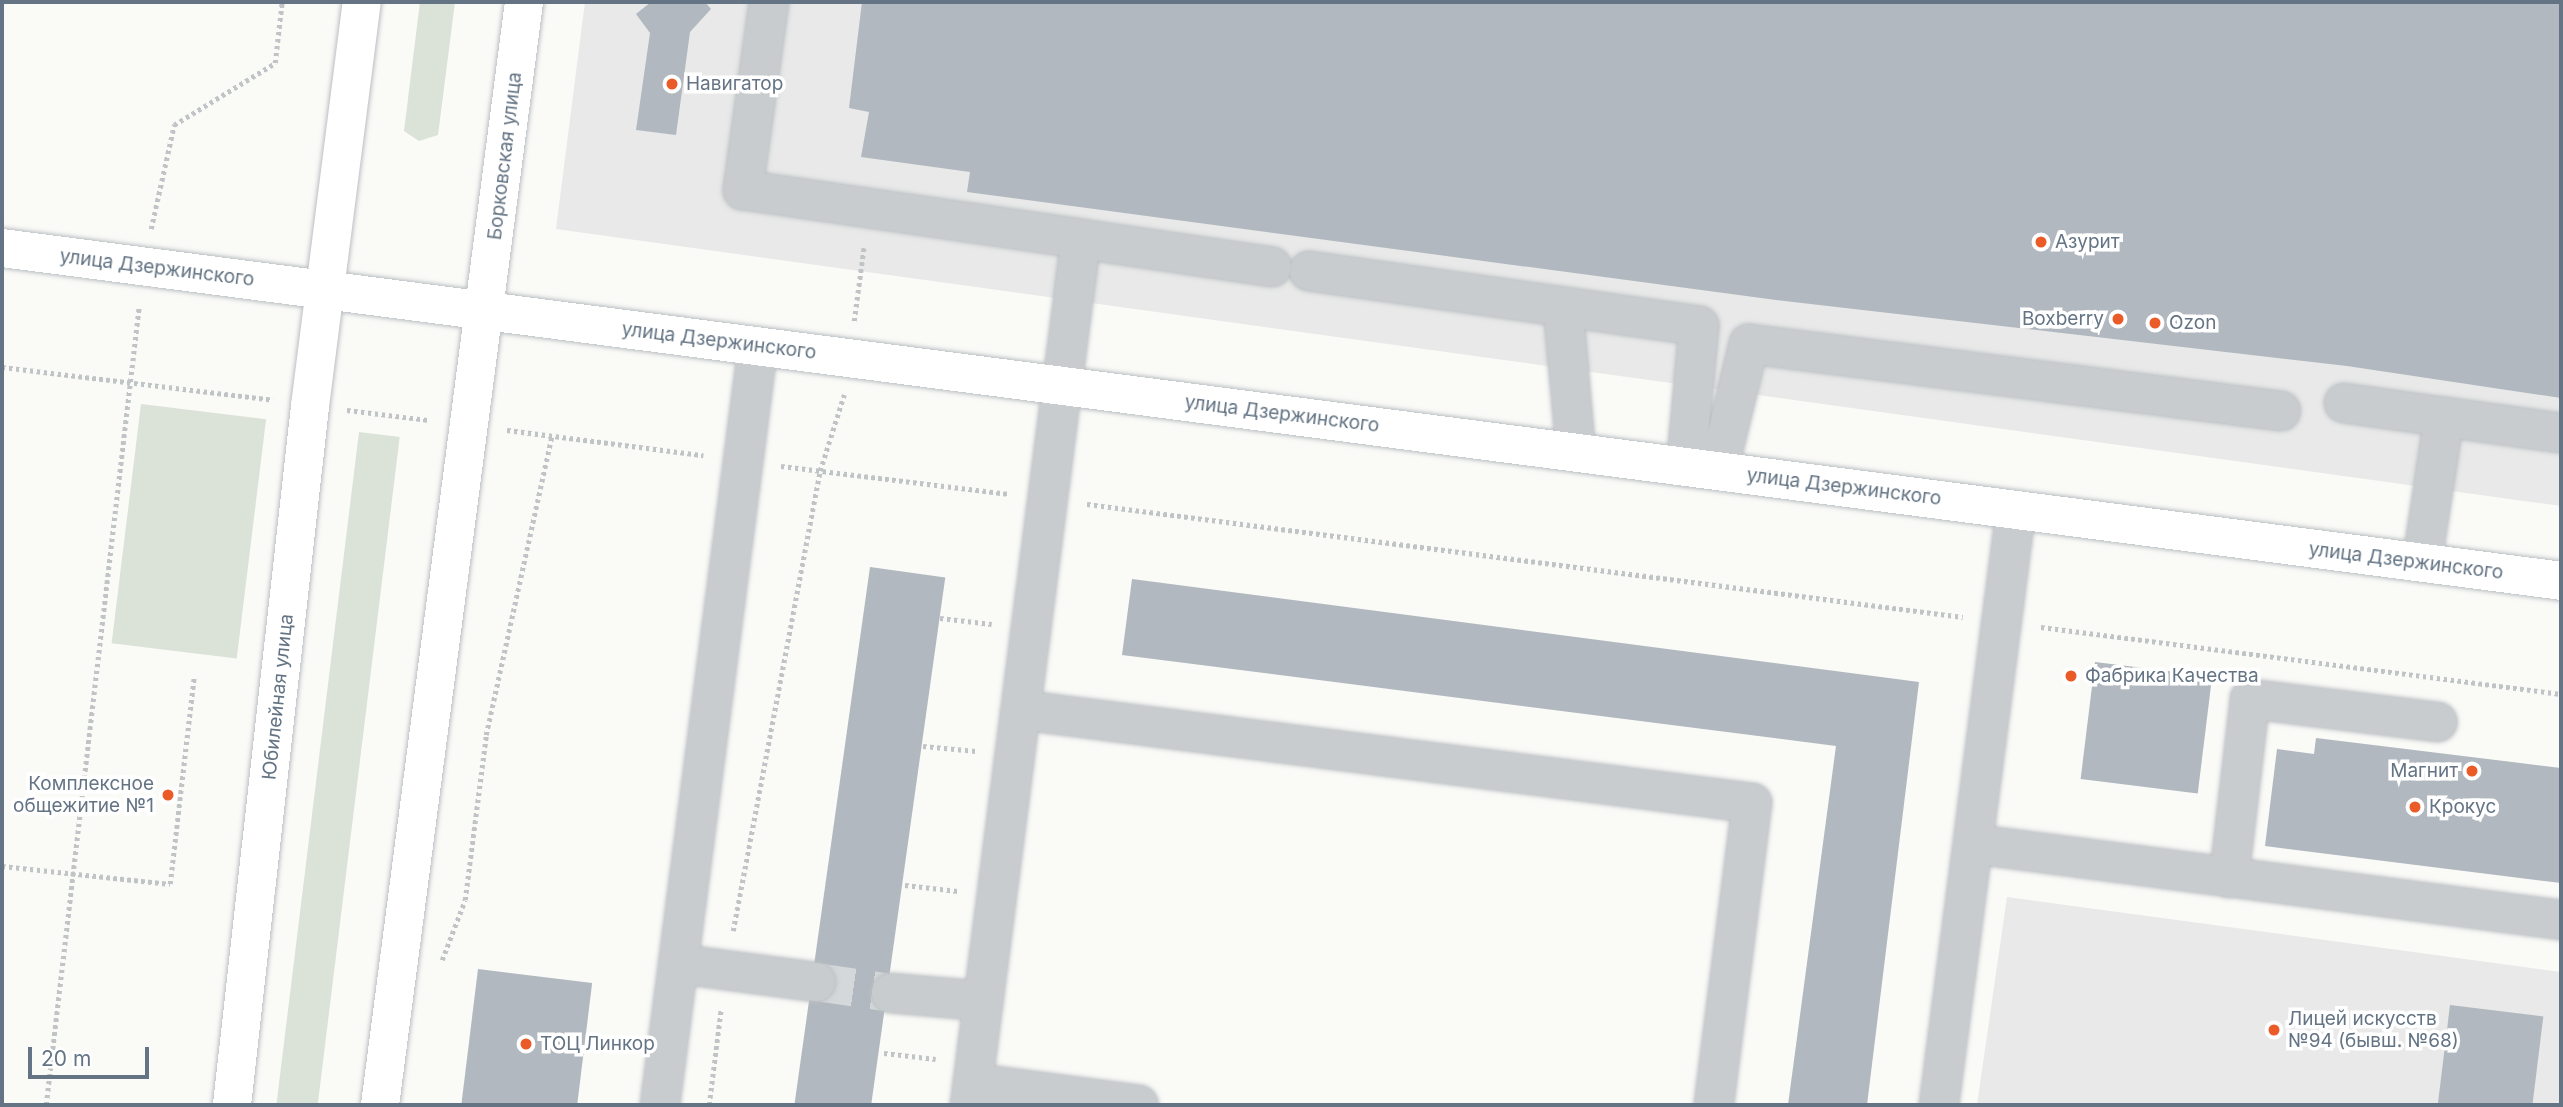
<!DOCTYPE html>
<meta charset="utf-8">
<style>
body{margin:0}
#map{position:relative;width:2563px;height:1107px;overflow:hidden;background:#fafaf7;font-family:Inter,sans-serif}
div>[style]{position:absolute}
[style*='--x']{left:calc(var(--x)*1px);top:calc(var(--y)*1px);width:calc(var(--w)*1px);rotate:calc(var(--a)*1deg)}
.built>*{inset:0;background:#e8e9e8}
.green>*{inset:0;background:#dbe2d8;transform-origin:0 0}
.building>*{inset:0;background:#b1b8bf;transform-origin:0 0}
.minor-tunnel>*{height:38px;margin-top:-19px;transform-origin:0;background:repeating-linear-gradient(90deg,#d4d8da 0 38px,transparent 0 57px)}
.path>*{height:4.5px;margin-top:-2.25px;transform-origin:0;background:repeating-linear-gradient(90deg,#c1c4c6 0 3.5px,transparent 0 7px)}
.roads{filter:drop-shadow(0 0 2px #bbbfc3) drop-shadow(0 0 2px #bbbfc3)}
.minor>*{height:38px;margin:-19px;padding:0 19px;transform-origin:19px;border-radius:19px;background:#c8cccf}
.major>*{height:38px;margin:-19px;padding:0 19px;transform-origin:19px;border-radius:19px;background:#fff}
.dots>*{width:19px;height:19px;translate:-50% -50%;box-sizing:border-box;border:4px solid #fff;border-radius:50%}
span{translate:-50% -50%;white-space:nowrap;text-align:center;line-height:1.15;-webkit-text-stroke:7px #fff;paint-order:stroke}
.poi-label{font-size:19px;color:#647484}
.left{translate:0 -50%;text-align:left}
.right{translate:-100% -50%;text-align:right}
.street-label{font-size:19px;color:#647484}
.frame{position:absolute;inset:0;border:4px solid #647484;pointer-events:none}
.scale{position:absolute;left:28px;top:1047px;width:121px;height:32px;box-sizing:border-box;border:4px solid #647484;border-top:0;padding-left:9px;font-size:21px;line-height:24px;white-space:nowrap;color:#647484;-webkit-text-stroke:5px #fff;paint-order:stroke}
</style>
<div id="map">
<div class="built">
<i style="clip-path:polygon(585px 2px,2561px 2px,2561px 506px,556px 229px)"></i>
<i style="clip-path:polygon(2007px 897px,2561px 972px,2561px 1105px,1977px 1105px)"></i>
</div>
<div class="green">
<i style="clip-path:polygon(420px 2px,455px 2px,438px 135px,419px 141px,404px 131px)"></i>
<i style="left:141px;top:404px;width:126px;height:241px;rotate:7deg"></i>
<i style="left:359px;top:432px;width:41px;height:678px;rotate:7deg"></i>
</div>
<div class="building">
<i style="clip-path:polygon(651px 2px,705px 2px,711px 9px,690px 32px,676px 135px,636px 130px,650px 33px,636px 14px)"></i>
<i style="clip-path:polygon(862px 2px,2561px 2px,2561px 398px,2347px 366px,1776px 300px,967px 192px,970px 172px,861px 157px,869px 112px,849px 108px)"></i>
<i style="left:870px;top:567px;width:76px;height:543px;rotate:8deg"></i>
<i style="clip-path:polygon(1132px 579px,1919px 682px,1867px 1105px,1788px 1105px,1836px 746px,1122px 655px)"></i>
<i style="left:2095px;top:662px;width:118px;height:118px;rotate:7deg"></i>
<i style="clip-path:polygon(2316px 738px,2561px 768px,2561px 883px,2265px 846px,2277px 749px,2314px 754px)"></i>
<i style="left:478px;top:969px;width:115px;height:137px;rotate:7deg"></i>
<i style="left:2450px;top:1005px;width:94px;height:101px;rotate:7deg"></i>
</div>
<div class="minor-tunnel">
<i style="--x:816;--y:982;--w:76;--a:8.3"></i>
</div>
<div class="path">
<i style="--x:151;--y:229;--w:107;--a:-77.5"></i>
<i style="--x:174;--y:125;--w:119;--a:-31.5"></i>
<i style="--x:275;--y:63;--w:61;--a:-83.5"></i>
<i style="--x:854;--y:321;--w:76;--a:-82.4"></i>
<i style="--x:2;--y:367;--w:273;--a:6.9"></i>
<i style="--x:347;--y:410;--w:83;--a:7"></i>
<i style="--x:507;--y:430;--w:198;--a:7.3"></i>
<i style="--x:781;--y:466;--w:230;--a:7"></i>
<i style="--x:1087;--y:504;--w:883;--a:7.35"></i>
<i style="--x:940;--y:618;--w:52;--a:6.6"></i>
<i style="--x:2041;--y:627;--w:524;--a:7.34"></i>
<i style="--x:923;--y:746;--w:53;--a:5.4"></i>
<i style="--x:2;--y:866;--w:169;--a:6.1"></i>
<i style="--x:170;--y:884;--w:209;--a:-83.4"></i>
<i style="--x:905;--y:885;--w:53;--a:6.5"></i>
<i style="--x:733;--y:931;--w:468;--a:-79.3"></i>
<i style="--x:820;--y:471;--w:80;--a:-72.5"></i>
<i style="--x:442;--y:960;--w:64;--a:-69"></i>
<i style="--x:465;--y:900;--w:166;--a:-82.7"></i>
<i style="--x:486;--y:735;--w:306;--a:-77.6"></i>
<i style="--x:884;--y:1053;--w:52;--a:6.6"></i>
<i style="--x:46;--y:1105;--w:804;--a:-83.36"></i>
<i style="--x:709;--y:1105;--w:97;--a:-82.9"></i>
</div>
<div class="roads">
<div class="minor">
<i style="--x:769;--y:2;--w:190;--a:97.9"></i>
<i style="--x:743;--y:190;--w:342;--a:8.2"></i>
<i style="--x:1309;--y:271;--w:394;--a:8"></i>
<i style="--x:1699;--y:326;--w:142;--a:95.3"></i>
<i style="--x:1563;--y:307;--w:146;--a:84.9"></i>
<i style="--x:2344;--y:403;--w:101;--a:8"></i>
<i style="--x:1718;--y:471;--w:131;--a:-76.3"></i>
<i style="--x:1749;--y:344;--w:536;--a:7.18"></i>
<i style="--x:2422;--y:563;--w:148;--a:-81.4"></i>
<i style="--x:2444;--y:417;--w:118;--a:7.8"></i>
<i style="--x:1021;--y:710;--w:737;--a:7.25"></i>
<i style="--x:1752;--y:803;--w:304;--a:97.2"></i>
<i style="--x:1973;--y:844;--w:593;--a:7.36"></i>
<i style="--x:2229;--y:878;--w:180;--a:-83.3"></i>
<i style="--x:2250;--y:699;--w:189;--a:7"></i>
<i style="--x:679;--y:964;--w:138;--a:7.5"></i>
<i style="--x:891;--y:993;--w:92;--a:5"></i>
<i style="--x:973;--y:1083;--w:167;--a:7.5"></i>
<i style="--x:660;--y:1105;--w:765;--a:-82.64"></i>
<i style="--x:970;--y:1105;--w:873;--a:-82.7"></i>
<i style="--x:1081;--y:239;--w:193;--a:8.3"></i>
<i style="--x:1939;--y:1105;--w:600;--a:-82.63"></i>
</div>
<div class="major">
<i style="--x:2;--y:248;--w:2581;--a:7.41"></i>
<i style="--x:232;--y:1105;--w:703;--a:-83.63"></i>
<i style="--x:310;--y:406;--w:407;--a:-82.7"></i>
<i style="--x:380;--y:1105;--w:1112;--a:-82.56"></i>
</div>
</div>
<div class="dots">
<i style="left:672px;top:84px;background:#ea5b27"></i>
<i style="left:2041px;top:242px;background:#ea5b27"></i>
<i style="left:2118px;top:319px;background:#ea5b27"></i>
<i style="left:2155px;top:323px;background:#ea5b27"></i>
<i style="left:2071px;top:676px;background:#ea5b27"></i>
<i style="left:2472px;top:771px;background:#ea5b27"></i>
<i style="left:168px;top:795px;background:#ea5b27"></i>
<i style="left:2415px;top:807px;background:#ea5b27"></i>
<i style="left:2274px;top:1030px;background:#ea5b27"></i>
<i style="left:526px;top:1044px;background:#ea5b27"></i>
</div>
<div class="poi-label">
<span class="left" style="left:686px;top:84px">Навигатор</span>
<span class="left" style="left:2055px;top:242px">Азурит</span>
<span class="right" style="left:2104px;top:319px">Boxberry</span>
<span class="left" style="left:2169px;top:323px">Ozon</span>
<span class="left" style="left:2085px;top:676px">Фабрика Качества</span>
<span class="right" style="left:2458px;top:771px">Магнит</span>
<span class="right" style="left:154px;top:795px">Комплексное<br>общежитие №1</span>
<span class="left" style="left:2429px;top:807px">Крокус</span>
<span class="left" style="left:2288px;top:1030px">Лицей искусств<br>№94 (бывш. №68)</span>
<span class="left" style="left:540px;top:1044px">ТОЦ Линкор</span>
</div>
<div class="street-label">
<span style="left:505px;top:156px;rotate:-83deg">Борковская улица</span>
<span style="left:157px;top:268px;rotate:7deg">улица Дзержинского</span>
<span style="left:719px;top:341px;rotate:7deg">улица Дзержинского</span>
<span style="left:1282px;top:414px;rotate:7deg">улица Дзержинского</span>
<span style="left:1844px;top:487px;rotate:7deg">улица Дзержинского</span>
<span style="left:2406px;top:561px;rotate:7deg">улица Дзержинского</span>
<span style="left:278px;top:697px;rotate:-84deg">Юбилейная улица</span>
</div>
<div class="frame"></div>
<div class="scale">20 m</div>
</div>
